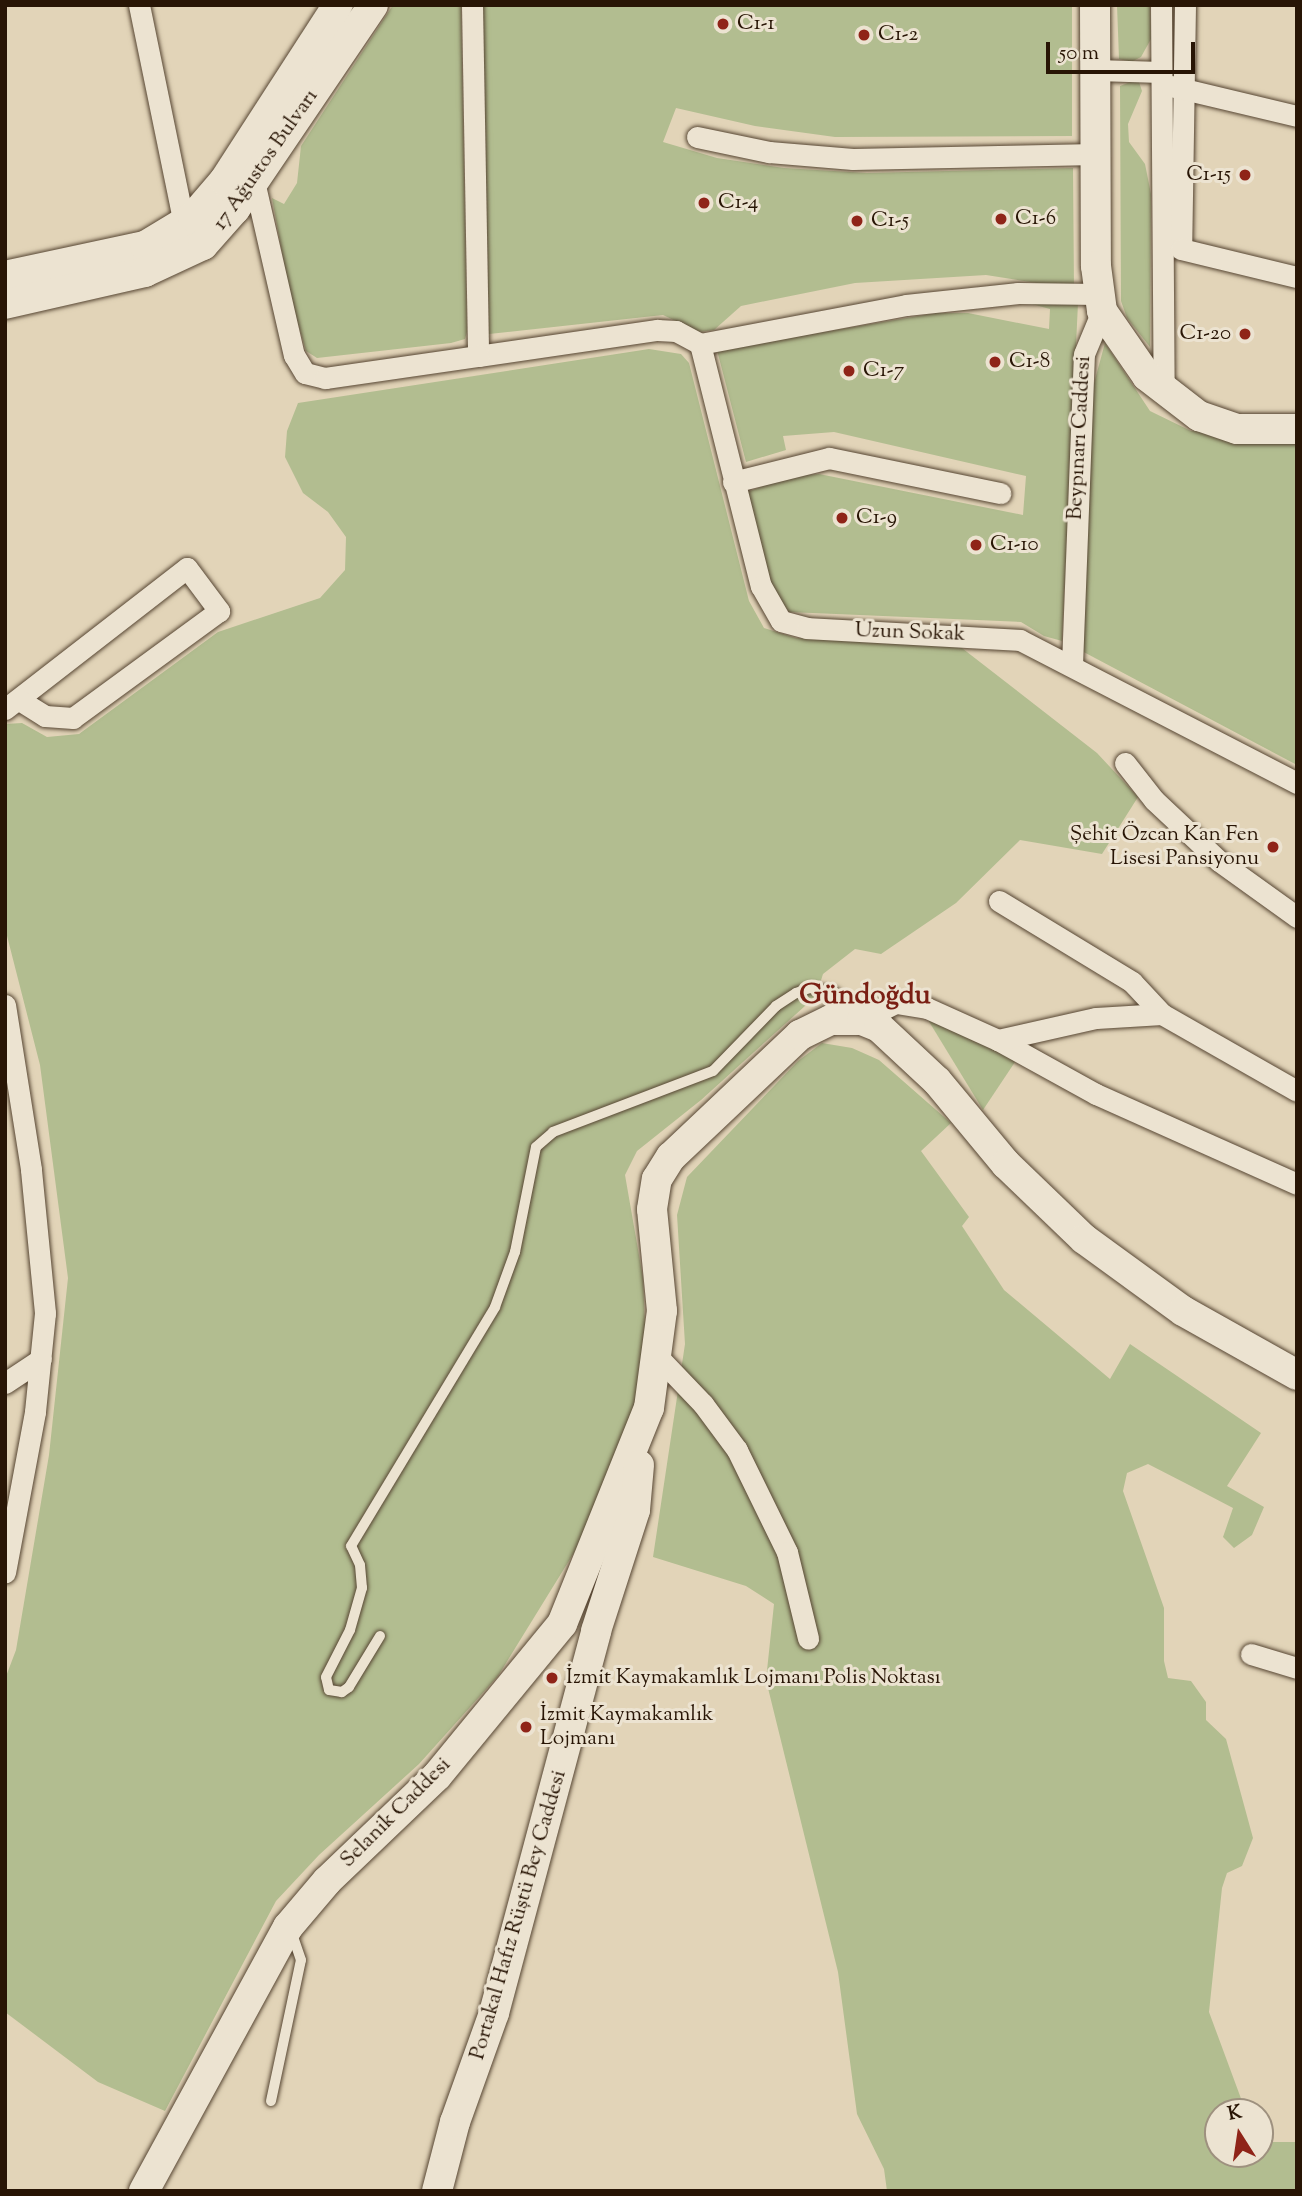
<!DOCTYPE html>
<meta charset="utf-8">
<style>
body{margin:0}
#map{position:relative;width:1302px;height:2196px;overflow:hidden;background:#e2d4b8;font-family:"Sorts Mill Goudy",serif}
div>[style]{position:absolute}
[style*='--x']{left:calc(var(--x)*1px);top:calc(var(--y)*1px);width:calc(var(--w)*1px);rotate:calc(var(--a)*1deg)}
.green>*{inset:0;background:#b2bd90}
.roads{filter:drop-shadow(0 0 2px #564532) drop-shadow(0 0 2px #564532)}
.lane>*{height:10px;margin:-5px;padding:0 5px;transform-origin:5px;border-radius:5px;background:#ece3d1}
.street>*{height:21px;margin:-10.5px;padding:0 10.5px;transform-origin:10.5px;border-radius:10.5px;background:#ece3d1}
.secondary>*{height:30px;margin:-15px;padding:0 15px;transform-origin:15px;border-radius:15px;background:#ece3d1}
.dots>*{width:19px;height:19px;translate:-50% -50%;box-sizing:border-box;border:4px solid #ece3d1;border-radius:50%}
span{translate:-50% -50%;white-space:nowrap;text-align:center;line-height:1.15;-webkit-text-stroke:6px #ece3d1;paint-order:stroke}
.poi-label{font-size:21px;color:#281505}
.left{translate:0 -50%;text-align:left}
.right{translate:-100% -50%;text-align:right}
.street-label{font-size:21px;color:#281505}
.district-label{font-size:28px;color:#7a1f14;font-weight:700}
.frame{position:absolute;inset:0;border:7px solid #281505;pointer-events:none}
.north{position:absolute;left:1204px;top:2098px;width:70px;height:70px;box-sizing:border-box;background:#ece3d1;border:2px solid #9e917f;border-radius:50%;rotate:348deg;font-size:19px;font-weight:700;line-height:28px;text-align:center;color:#281505}
.north::after{content:'';display:block;margin:auto;width:24px;height:32px;background:#8f2418;clip-path:polygon(50% 0,100% 100%,50% 72%,0 100%)}
.scale{position:absolute;left:1046px;top:42px;width:149px;height:32px;box-sizing:border-box;border:4px solid #281505;border-top:0;padding-left:9px;font-size:21px;line-height:24px;white-space:nowrap;color:#281505;-webkit-text-stroke:5px #ece3d1;paint-order:stroke}
</style>
<div id="map">
<div class="green">
<i style="clip-path:polygon(393px 5px,461px 5px,467px 332px,465px 339px,451px 343px,317px 358px,306px 351px,290px 297px,272px 198px,284px 204px,297px 183px,301px 146px)"></i>
<i style="clip-path:polygon(483px 5px,1072px 5px,1072px 136px,835px 137px,755px 126px,676px 108px,663px 142px,717px 158px,784px 168px,867px 173px,1073px 168px,1074px 289px,986px 275px,855px 283px,741px 306px,714px 330px,699px 332px,663px 315px,489px 334px)"></i>
<i style="clip-path:polygon(1117px 5px,1150px 5px,1151px 39px,1141px 57px,1131px 62px,1119px 59px)"></i>
<i style="clip-path:polygon(1138px 79px,1142px 91px,1128px 124px,1129px 142px,1145px 164px,1151px 194px,1150px 347px,1127px 318px,1121px 301px,1120px 86px)"></i>
<i style="clip-path:polygon(1017px 300px,1078px 303px,1062px 641px,1044px 636px,1021px 622px,789px 612px,771px 588px,747px 492px,791px 476px,819px 474px,1023px 515px,1026px 476px,834px 432px,783px 436px,786px 450px,746px 462px,717px 350px,936px 313px,968px 313px,1049px 329px,1050px 309px)"></i>
<i style="clip-path:polygon(1105px 343px,1150px 411px,1191px 431px,1297px 429px,1297px 765px,1078px 649px,1093px 387px)"></i>
<i style="clip-path:polygon(649px 349px,681px 354px,689px 363px,749px 601px,764px 628px,796px 638px,958px 645px,1097px 753px,1138px 797px,1102px 854px,1020px 840px,956px 903px,881px 954px,855px 949px,823px 974px,816px 996px,701px 1100px,637px 1151px,625px 1175px,643px 1278px,645px 1325px,641px 1386px,596px 1517px,498px 1676px,419px 1764px,319px 1855px,276px 1901px,165px 2111px,98px 2082px,5px 2012px,5px 1679px,16px 1650px,49px 1455px,68px 1278px,40px 1065px,5px 928px,5px 724px,22px 723px,47px 737px,79px 734px,218px 632px,320px 598px,345px 570px,346px 537px,328px 512px,303px 493px,285px 457px,287px 431px,298px 403px)"></i>
<i style="clip-path:polygon(925px 1015px,1017px 1059px,983px 1110px)"></i>
<i style="clip-path:polygon(822px 1043px,852px 1048px,879px 1060px,951px 1123px,921px 1151px,969px 1217px,962px 1226px,1004px 1290px,1110px 1379px,1130px 1344px,1261px 1433px,1227px 1486px,1264px 1507px,1252px 1535px,1234px 1548px,1223px 1537px,1233px 1508px,1187px 1484px,1148px 1464px,1127px 1473px,1123px 1491px,1164px 1608px,1164px 1661px,1168px 1678px,1191px 1681px,1206px 1702px,1206px 1720px,1226px 1739px,1253px 1838px,1242px 1866px,1227px 1873px,1222px 1888px,1209px 2012px,1246px 2112px,1218px 2112px,1218px 2154px,1260px 2154px,1260px 2142px,1297px 2142px,1297px 2191px,887px 2191px,884px 2169px,857px 2114px,838px 1972px,766px 1680px,774px 1604px,746px 1586px,653px 1557px,685px 1344px,677px 1215px,687px 1177px,798px 1061px)"></i>
</div>
<div class="roads">
<div class="lane">
<i style="--x:380;--y:1636;--w:60;--a:121.3"></i>
<i style="--x:349;--y:1687;--w:9;--a:144"></i>
<i style="--x:342;--y:1692;--w:13;--a:-171"></i>
<i style="--x:329;--y:1690;--w:13;--a:-103"></i>
<i style="--x:326;--y:1677;--w:53;--a:-62.9"></i>
<i style="--x:350;--y:1630;--w:44;--a:-74.1"></i>
<i style="--x:362;--y:1588;--w:23;--a:-95"></i>
<i style="--x:360;--y:1565;--w:21;--a:-115"></i>
<i style="--x:351;--y:1546;--w:279;--a:-58.9"></i>
<i style="--x:495;--y:1307;--w:59;--a:-70"></i>
<i style="--x:515;--y:1252;--w:107;--a:-78.7"></i>
<i style="--x:536;--y:1147;--w:23;--a:-41"></i>
<i style="--x:553;--y:1132;--w:171;--a:-20.9"></i>
<i style="--x:713;--y:1071;--w:91;--a:-45.9"></i>
<i style="--x:776;--y:1006;--w:24;--a:-33"></i>
<i style="--x:796;--y:993;--w:15;--a:-20"></i>
<i style="--x:810;--y:988;--w:25;--a:11"></i>
<i style="--x:835;--y:993;--w:8;--a:40"></i>
<i style="--x:841;--y:998;--w:22;--a:68"></i>
<i style="--x:271;--y:2101;--w:144;--a:-78"></i>
<i style="--x:301;--y:1960;--w:31;--a:-109"></i>
</div>
<div class="street">
<i style="--x:139;--y:5;--w:224;--a:78.4"></i>
<i style="--x:472;--y:5;--w:351;--a:89"></i>
<i style="--x:478;--y:356;--w:181;--a:-8.3"></i>
<i style="--x:657;--y:330;--w:19;--a:3"></i>
<i style="--x:676;--y:331;--w:27;--a:28"></i>
<i style="--x:700;--y:344;--w:210;--a:-10.7"></i>
<i style="--x:906;--y:305;--w:113;--a:-6.1"></i>
<i style="--x:1018;--y:293;--w:80;--a:0.7"></i>
<i style="--x:1161;--y:5;--w:387;--a:89.6"></i>
<i style="--x:1185;--y:5;--w:244;--a:90.9"></i>
<i style="--x:1181;--y:249;--w:119;--a:13.6"></i>
<i style="--x:1096;--y:70;--w:65;--a:1.8"></i>
<i style="--x:1171;--y:86;--w:130;--a:13.4"></i>
<i style="--x:697;--y:137;--w:74;--a:11.8"></i>
<i style="--x:769;--y:152;--w:84;--a:4.8"></i>
<i style="--x:853;--y:159;--w:243;--a:-1.2"></i>
<i style="--x:254;--y:181;--w:179;--a:77.1"></i>
<i style="--x:294;--y:355;--w:21;--a:59"></i>
<i style="--x:305;--y:373;--w:21;--a:14"></i>
<i style="--x:325;--y:378;--w:155;--a:-8.2"></i>
<i style="--x:700;--y:344;--w:250;--a:75.9"></i>
<i style="--x:761;--y:586;--w:40;--a:60.3"></i>
<i style="--x:781;--y:621;--w:27;--a:15"></i>
<i style="--x:807;--y:628;--w:213;--a:3.2"></i>
<i style="--x:1020;--y:640;--w:312;--a:27.3"></i>
<i style="--x:733;--y:482;--w:99;--a:-14"></i>
<i style="--x:829;--y:458;--w:175;--a:11.6"></i>
<i style="--x:1072;--y:665;--w:311;--a:-87.8"></i>
<i style="--x:1084;--y:354;--w:47;--a:-67.3"></i>
<i style="--x:5;--y:709;--w:230;--a:-37.8"></i>
<i style="--x:187;--y:568;--w:54;--a:53.3"></i>
<i style="--x:219;--y:611;--w:181;--a:143.8"></i>
<i style="--x:73;--y:718;--w:28;--a:-176"></i>
<i style="--x:45;--y:716;--w:31;--a:-148"></i>
<i style="--x:1125;--y:763;--w:47;--a:51.9"></i>
<i style="--x:1154;--y:800;--w:89;--a:43.2"></i>
<i style="--x:1219;--y:861;--w:96;--a:35.7"></i>
<i style="--x:999;--y:901;--w:156;--a:31.3"></i>
<i style="--x:1132;--y:982;--w:44;--a:46.8"></i>
<i style="--x:1162;--y:1014;--w:155;--a:29.7"></i>
<i style="--x:5;--y:1005;--w:167;--a:81"></i>
<i style="--x:31;--y:1170;--w:144;--a:84.4"></i>
<i style="--x:45;--y:1313;--w:100;--a:95.8"></i>
<i style="--x:35;--y:1412;--w:163;--a:100.6"></i>
<i style="--x:862;--y:1020;--w:38;--a:-27"></i>
<i style="--x:896;--y:1003;--w:31;--a:9"></i>
<i style="--x:927;--y:1008;--w:78;--a:24.3"></i>
<i style="--x:998;--y:1040;--w:112;--a:28.9"></i>
<i style="--x:1096;--y:1094;--w:220;--a:24.1"></i>
<i style="--x:998;--y:1040;--w:100;--a:-12.7"></i>
<i style="--x:1096;--y:1018;--w:66;--a:-3.5"></i>
<i style="--x:659;--y:1358;--w:64;--a:46.3"></i>
<i style="--x:703;--y:1404;--w:57;--a:53.5"></i>
<i style="--x:737;--y:1450;--w:114;--a:63.9"></i>
<i style="--x:787;--y:1552;--w:89;--a:76.3"></i>
<i style="--x:5;--y:1383;--w:43;--a:-33.7"></i>
<i style="--x:1251;--y:1654;--w:48;--a:16.9"></i>
</div>
<div class="secondary">
<i style="--x:1095;--y:5;--w:261;--a:89.8"></i>
<i style="--x:1096;--y:266;--w:45;--a:82.4"></i>
<i style="--x:1102;--y:311;--w:79;--a:55.3"></i>
<i style="--x:1147;--y:376;--w:66;--a:37.6"></i>
<i style="--x:1199;--y:416;--w:40;--a:18.9"></i>
<i style="--x:1237;--y:429;--w:60;--a:0"></i>
<i style="--x:5;--y:276;--w:143;--a:-12.1"></i>
<i style="--x:145;--y:246;--w:56;--a:-31.1"></i>
<i style="--x:193;--y:217;--w:48;--a:-49.3"></i>
<i style="--x:224;--y:181;--w:210;--a:-57.1"></i>
<i style="--x:5;--y:304;--w:144;--a:-12.9"></i>
<i style="--x:145;--y:272;--w:64;--a:-25"></i>
<i style="--x:203;--y:245;--w:48;--a:-48.4"></i>
<i style="--x:235;--y:209;--w:246;--a:-55.9"></i>
<i style="--x:144;--y:2191;--w:301;--a:-61.4"></i>
<i style="--x:288;--y:1927;--w:60;--a:-49.7"></i>
<i style="--x:327;--y:1881;--w:152;--a:-43.7"></i>
<i style="--x:437;--y:1776;--w:197;--a:-50.6"></i>
<i style="--x:562;--y:1624;--w:233;--a:-68.1"></i>
<i style="--x:649;--y:1408;--w:98;--a:-82.4"></i>
<i style="--x:662;--y:1311;--w:102;--a:-95.6"></i>
<i style="--x:652;--y:1209;--w:30;--a:-81"></i>
<i style="--x:657;--y:1179;--w:26;--a:-58"></i>
<i style="--x:671;--y:1157;--w:178;--a:-43.4"></i>
<i style="--x:800;--y:1035;--w:34;--a:-26"></i>
<i style="--x:831;--y:1020;--w:31;--a:0"></i>
<i style="--x:862;--y:1020;--w:18;--a:22"></i>
<i style="--x:879;--y:1027;--w:79;--a:43"></i>
<i style="--x:937;--y:1081;--w:108;--a:50.3"></i>
<i style="--x:1006;--y:1164;--w:108;--a:43.9"></i>
<i style="--x:1084;--y:1239;--w:122;--a:36"></i>
<i style="--x:1183;--y:1311;--w:131;--a:29.3"></i>
<i style="--x:437;--y:2191;--w:71;--a:-75.4"></i>
<i style="--x:455;--y:2122;--w:116;--a:-70.3"></i>
<i style="--x:494;--y:2013;--w:395;--a:-75"></i>
<i style="--x:596;--y:1631;--w:127;--a:-72.1"></i>
<i style="--x:635;--y:1510;--w:45;--a:-84.9"></i>
</div>
</div>
<div class="dots">
<i style="left:723px;top:24px;background:#8f2418"></i>
<i style="left:864px;top:35px;background:#8f2418"></i>
<i style="left:1245px;top:175px;background:#8f2418"></i>
<i style="left:704px;top:203px;background:#8f2418"></i>
<i style="left:1001px;top:219px;background:#8f2418"></i>
<i style="left:857px;top:221px;background:#8f2418"></i>
<i style="left:1245px;top:334px;background:#8f2418"></i>
<i style="left:995px;top:362px;background:#8f2418"></i>
<i style="left:849px;top:371px;background:#8f2418"></i>
<i style="left:842px;top:518px;background:#8f2418"></i>
<i style="left:976px;top:545px;background:#8f2418"></i>
<i style="left:1273px;top:847px;background:#8f2418"></i>
<i style="left:552px;top:1678px;background:#8f2418"></i>
<i style="left:526px;top:1727px;background:#8f2418"></i>
</div>
<div class="poi-label">
<span class="left" style="left:737px;top:24px">C1-1</span>
<span class="left" style="left:878px;top:35px">C1-2</span>
<span class="right" style="left:1231px;top:175px">C1-15</span>
<span class="left" style="left:718px;top:203px">C1-4</span>
<span class="left" style="left:1015px;top:219px">C1-6</span>
<span class="left" style="left:871px;top:221px">C1-5</span>
<span class="right" style="left:1231px;top:334px">C1-20</span>
<span class="left" style="left:1009px;top:362px">C1-8</span>
<span class="left" style="left:863px;top:371px">C1-7</span>
<span class="left" style="left:856px;top:518px">C1-9</span>
<span class="left" style="left:990px;top:545px">C1-10</span>
<span class="right" style="left:1259px;top:847px">Şehit Özcan Kan Fen<br>Lisesi Pansiyonu</span>
<span class="left" style="left:566px;top:1678px">İzmit Kaymakamlık Lojmanı Polis Noktası</span>
<span class="left" style="left:540px;top:1727px">İzmit Kaymakamlık<br>Lojmanı</span>
</div>
<div class="street-label">
<span style="left:266px;top:160px;rotate:-55deg">17 Ağustos Bulvarı</span>
<span style="left:1080px;top:438px;rotate:-87deg">Beypınarı Caddesi</span>
<span style="left:910px;top:633px;rotate:2deg">Uzun Sokak</span>
<span style="left:396px;top:1813px;rotate:-45deg">Selanik Caddesi</span>
<span style="left:519px;top:1915px;rotate:-74deg">Portakal Hafız Rüştü Bey Caddesi</span>
</div>
<div class="district-label">
<span style="left:865px;top:996px">Gündoğdu</span>
</div>
<div class="frame"></div>
<div class="north">K</div>
<div class="scale">50 m</div>
</div>
